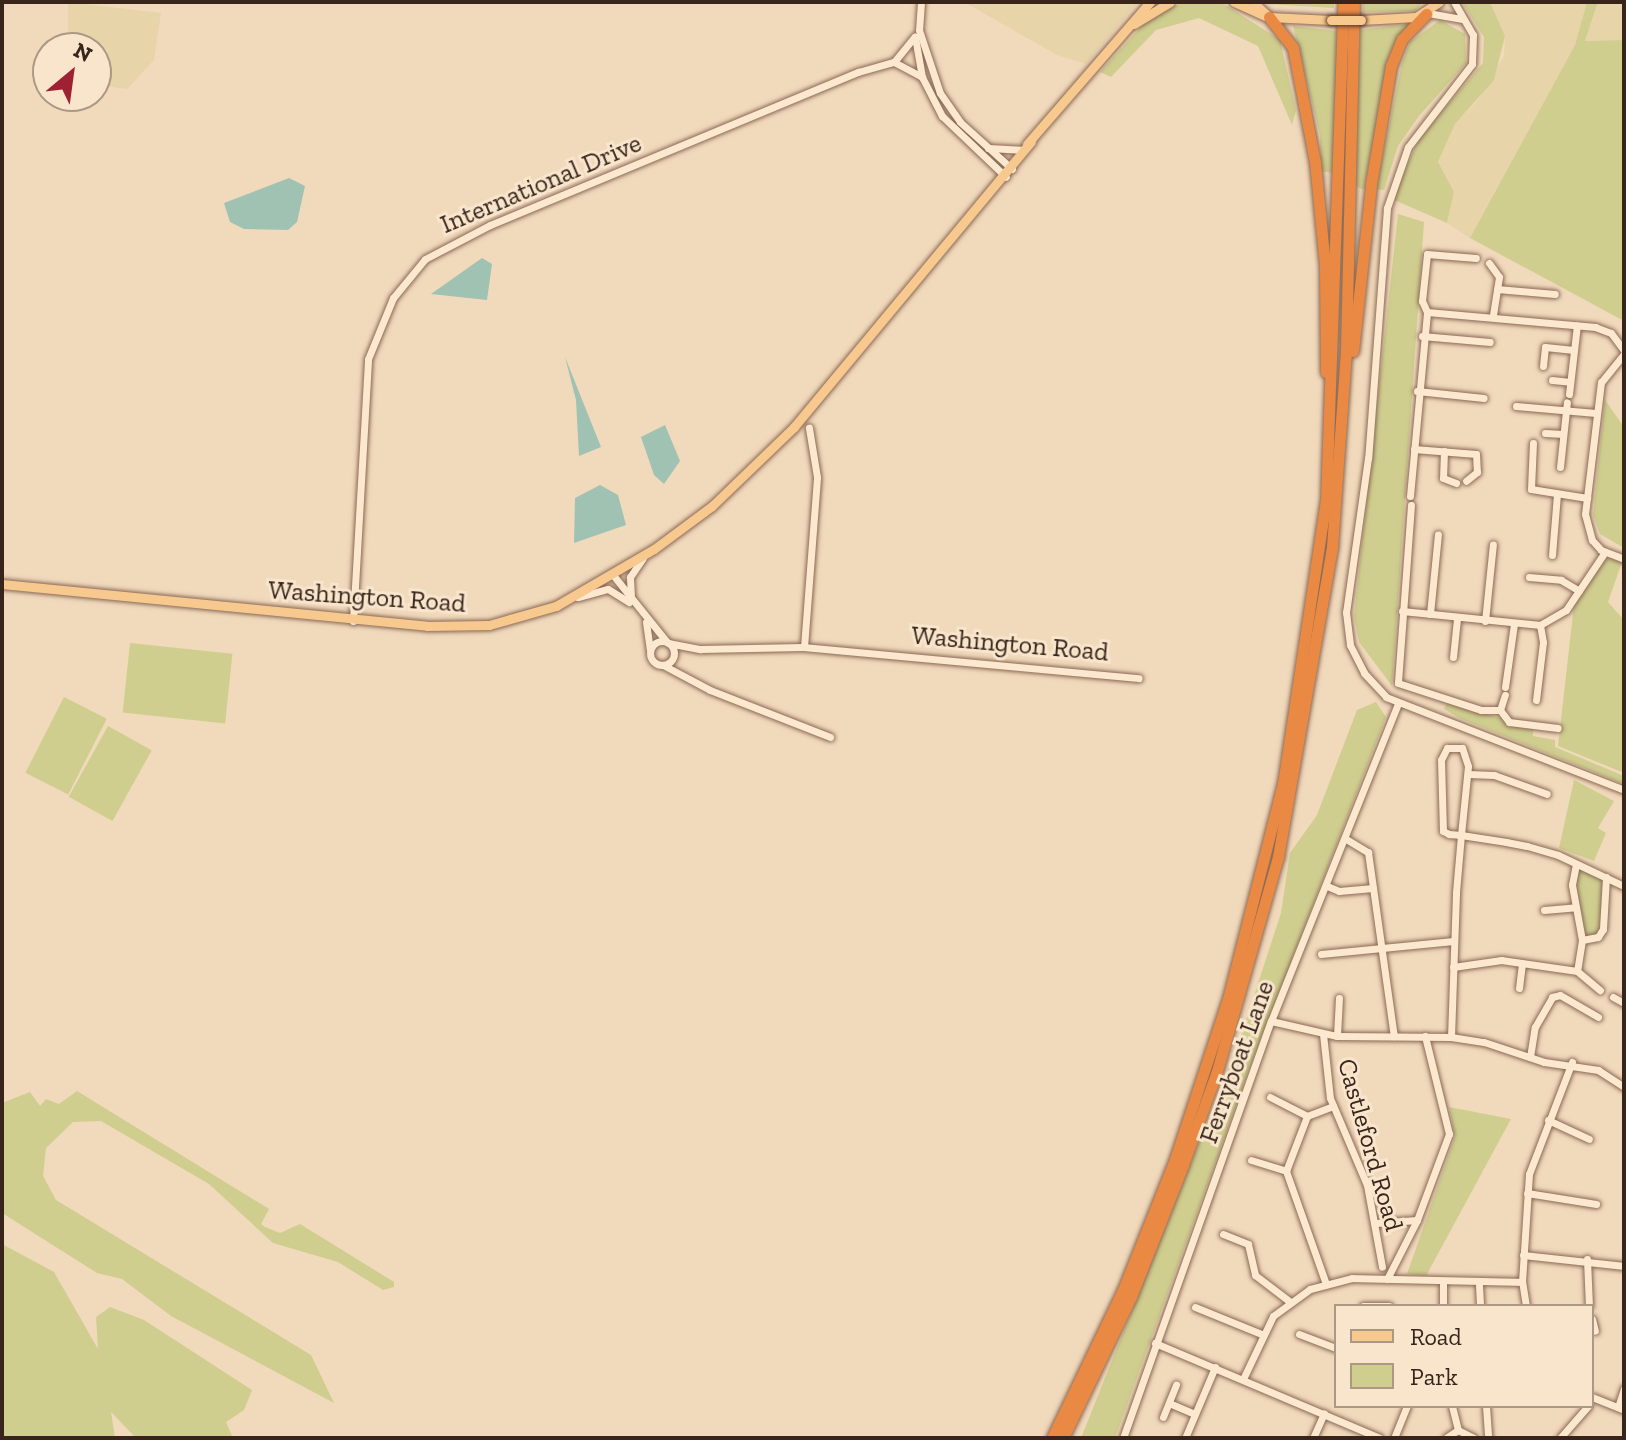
<!DOCTYPE html>
<style>
body{margin:0}
#map{position:relative;width:1626px;height:1440px;overflow:hidden;background:#f1d9bc;font-family:"Zilla Slab",serif}
div>[style]{position:absolute}
[style*='--x']{left:calc(var(--x)*1px);top:calc(var(--y)*1px);width:calc(var(--w)*1px);rotate:calc(var(--a)*1deg)}
.farmland>*{inset:0;background:#e7d4a9}
.green>*{inset:0;background:#cfce8f;transform-origin:0 0}
.water>*{inset:0;background:#a0c2b3}
.roads{filter:drop-shadow(0 0 2px #8a6954) drop-shadow(0 0 2px #8a6954)}
.minor>*{height:7px;margin:-3.5px;padding:0 3.5px;transform-origin:3.5px;border-radius:3.5px;background:#fbe8cf}
.minor>.ring{margin:-3.5px;padding:0;box-sizing:content-box;background:none;border:7px solid #fbe8cf;border-radius:50%}
.major>*{height:9px;margin:-4.5px;padding:0 4.5px;transform-origin:4.5px;border-radius:4.5px;background:#f8c98f}
.highway>*{height:11px;margin:-5.5px;padding:0 5.5px;transform-origin:5.5px;border-radius:5.5px;background:#e98944}
.bridges{filter:drop-shadow(0 0 2px #573829) drop-shadow(0 0 2px #573829)}
.major-bridge>*{height:9px;margin:-4.5px;padding:0 4.5px;transform-origin:4.5px;border-radius:4.5px;background:#f8c98f}
span{translate:-50% -50%;white-space:nowrap;text-align:center;line-height:1.15;-webkit-text-stroke:6px #f8e5cc;paint-order:stroke}
.street-label{font-size:26px;color:#38241a}
.frame{position:absolute;inset:0;border:4px solid #38241a;pointer-events:none}
.legend{position:absolute;left:1334px;top:1304px;width:260px;height:104px;box-sizing:border-box;background:#f8e5cc;border:2px solid #ab9885;margin:0;padding:10px 14px;list-style:none;font-size:24px;color:#38241a}
.legend li{display:flex;align-items:center;gap:16px;height:40px}
.legend b{width:40px;border:2px solid #ab9885}
.north{position:absolute;left:32px;top:32px;width:80px;height:80px;box-sizing:border-box;background:#f8e5cc;border:2px solid #ab9885;border-radius:50%;rotate:29deg;font-size:22px;font-weight:700;line-height:32px;text-align:center;color:#38241a}
.north::after{content:'';display:block;margin:auto;width:28px;height:36px;background:#9d2033;clip-path:polygon(50% 0,100% 100%,50% 72%,0 100%)}
</style>
<div id="map">
<div class="farmland">
<i style="clip-path:polygon(68px 2px,161px 13px,154px 60px,127px 89px,106px 86px,108px 50px,68px 48px)"></i>
<i style="clip-path:polygon(964px 2px,1138px 2px,1086px 64px,1057px 55px)"></i>
<i style="clip-path:polygon(1490px 2px,1587px 2px,1575px 45px,1470px 238px,1447px 223px,1454px 192px,1438px 162px,1455px 124px,1478px 100px,1504px 56px,1505px 36px)"></i>
<i style="clip-path:polygon(1598px 2px,1624px 2px,1624px 40px,1585px 41px)"></i>
</div>
<div class="green">
<i style="clip-path:polygon(1184px 2px,1221px 2px,1280px 40px,1296px 110px,1292px 125px,1258px 46px,1199px 18px,1156px 30px,1111px 77px,1100px 72px,1150px 17px)"></i>
<i style="clip-path:polygon(1266px 2px,1334px 2px,1334px 8px,1267px 4px)"></i>
<i style="clip-path:polygon(1363px 2px,1423px 2px,1415px 11px,1363px 12px)"></i>
<i style="clip-path:polygon(1462px 2px,1490px 2px,1505px 36px,1494px 80px,1455px 124px,1438px 162px,1454px 192px,1447px 223px,1392px 199px,1419px 139px,1483px 63px,1484px 37px)"></i>
<i style="clip-path:polygon(1587px 2px,1598px 2px,1585px 41px,1624px 40px,1624px 321px,1470px 238px,1575px 45px)"></i>
<i style="clip-path:polygon(1440px 20px,1465px 34px,1466px 63px,1419px 116px,1398px 146px,1384px 190px,1376px 189px,1402px 63px,1410px 42px)"></i>
<i style="clip-path:polygon(1410px 24px,1389px 56px,1364px 190px,1355px 186px,1360px 30px)"></i>
<i style="clip-path:polygon(1293px 26px,1338px 31px,1333px 173px,1321px 171px,1320px 135px)"></i>
<i style="clip-path:polygon(1398px 214px,1424px 222px,1392px 686px,1359px 642px,1354px 616px)"></i>
<i style="clip-path:polygon(1605px 400px,1624px 427px,1624px 548px,1600px 534px,1593px 515px)"></i>
<i style="clip-path:polygon(1612px 558px,1622px 562px,1608px 602px,1624px 620px,1624px 773px,1558px 746px,1574px 605px,1602px 561px)"></i>
<i style="left:130px;top:643px;width:103px;height:70px;rotate:6deg"></i>
<i style="left:64px;top:697px;width:48px;height:85px;rotate:27deg"></i>
<i style="clip-path:polygon(1376px 702px,1386px 717px,1250px 1067px,1115px 1438px,1081px 1438px,1237px 1048px,1281px 913px,1290px 853px,1317px 815px,1357px 710px)"></i>
<i style="clip-path:polygon(1447px 702px,1533px 728px,1533px 736px,1555px 740px,1555px 747px,1624px 776px,1624px 784px,1459px 718px,1444px 709px)"></i>
<i style="left:108px;top:726px;width:50px;height:81px;rotate:29deg"></i>
<i style="clip-path:polygon(1574px 780px,1614px 801px,1598px 828px,1606px 833px,1594px 861px,1559px 848px)"></i>
<i style="clip-path:polygon(1576px 864px,1606px 877px,1598px 937px,1582px 940px,1572px 873px)"></i>
<i style="clip-path:polygon(77px 1091px,269px 1209px,261px 1224px,265px 1227px,280px 1233px,300px 1224px,394px 1282px,394px 1287px,383px 1290px,338px 1262px,273px 1243px,209px 1184px,101px 1121px,73px 1122px,46px 1148px,43px 1176px,56px 1200px,311px 1355px,334px 1403px,171px 1316px,122px 1279px,97px 1273px,2px 1213px,2px 1103px,30px 1092px,40px 1106px,46px 1099px,59px 1104px)"></i>
<i style="clip-path:polygon(1449px 1107px,1511px 1119px,1426px 1276px,1407px 1274px,1455px 1137px)"></i>
<i style="clip-path:polygon(2px 1244px,54px 1272px,98px 1349px,96px 1317px,110px 1307px,144px 1320px,252px 1390px,244px 1410px,226px 1422px,233px 1438px,136px 1438px,111px 1412px,115px 1438px,2px 1438px)"></i>
</div>
<div class="water">
<i style="clip-path:polygon(289px 178px,305px 186px,297px 222px,288px 230px,244px 229px,230px 222px,224px 203px)"></i>
<i style="clip-path:polygon(482px 258px,492px 264px,487px 300px,431px 294px)"></i>
<i style="clip-path:polygon(565px 357px,601px 447px,579px 456px,576px 400px)"></i>
<i style="clip-path:polygon(665px 425px,680px 461px,664px 484px,654px 475px,641px 437px)"></i>
<i style="clip-path:polygon(600px 485px,618px 495px,626px 525px,574px 543px,575px 498px)"></i>
</div>
<div class="roads">
<div class="minor">
<i style="--x:921;--y:2;--w:28;--a:94"></i>
<i style="--x:919;--y:30;--w:66;--a:71.6"></i>
<i style="--x:940;--y:93;--w:35;--a:55"></i>
<i style="--x:960;--y:122;--w:70;--a:42.1"></i>
<i style="--x:1454;--y:2;--w:38;--a:60"></i>
<i style="--x:1473;--y:35;--w:29;--a:92"></i>
<i style="--x:1472;--y:64;--w:105;--a:127.6"></i>
<i style="--x:1408;--y:147;--w:65;--a:109"></i>
<i style="--x:1387;--y:208;--w:251;--a:94.3"></i>
<i style="--x:1368;--y:458;--w:156;--a:98.1"></i>
<i style="--x:1346;--y:612;--w:33;--a:83"></i>
<i style="--x:1350;--y:645;--w:31;--a:63"></i>
<i style="--x:1364;--y:673;--w:33;--a:47"></i>
<i style="--x:1386;--y:697;--w:256;--a:21.3"></i>
<i style="--x:1428;--y:13;--w:35;--a:10"></i>
<i style="--x:915;--y:37;--w:41;--a:80.1"></i>
<i style="--x:922;--y:77;--w:44;--a:62.9"></i>
<i style="--x:942;--y:116;--w:88;--a:43.6"></i>
<i style="--x:894;--y:62;--w:33;--a:-51"></i>
<i style="--x:988;--y:148;--w:33;--a:3"></i>
<i style="--x:1489;--y:263;--w:17;--a:54"></i>
<i style="--x:1499;--y:277;--w:39;--a:99"></i>
<i style="--x:1497;--y:289;--w:58;--a:4.9"></i>
<i style="--x:1427;--y:312;--w:169;--a:5.1"></i>
<i style="--x:1595;--y:327;--w:17;--a:21"></i>
<i style="--x:1611;--y:333;--w:21;--a:53"></i>
<i style="--x:1427;--y:312;--w:12;--a:-114"></i>
<i style="--x:1422;--y:301;--w:47;--a:-83.9"></i>
<i style="--x:1427;--y:254;--w:49;--a:4.7"></i>
<i style="--x:1422;--y:336;--w:68;--a:5"></i>
<i style="--x:1624;--y:354;--w:36;--a:129"></i>
<i style="--x:1601;--y:382;--w:133;--a:96.9"></i>
<i style="--x:1585;--y:514;--w:27;--a:75"></i>
<i style="--x:1592;--y:540;--w:13;--a:48"></i>
<i style="--x:1601;--y:550;--w:25;--a:21"></i>
<i style="--x:1543;--y:366;--w:19;--a:-84"></i>
<i style="--x:1545;--y:347;--w:29;--a:6"></i>
<i style="--x:1552;--y:380;--w:18;--a:6"></i>
<i style="--x:1417;--y:391;--w:67;--a:6"></i>
<i style="--x:1569;--y:394;--w:69;--a:-83.4"></i>
<i style="--x:1516;--y:406;--w:80;--a:5"></i>
<i style="--x:1545;--y:433;--w:18;--a:3"></i>
<i style="--x:1533;--y:443;--w:46;--a:92.5"></i>
<i style="--x:1531;--y:489;--w:57;--a:9.1"></i>
<i style="--x:1414;--y:449;--w:62;--a:4.6"></i>
<i style="--x:1476;--y:454;--w:18;--a:87"></i>
<i style="--x:1477;--y:472;--w:14;--a:141"></i>
<i style="--x:1444;--y:451;--w:27;--a:92"></i>
<i style="--x:1443;--y:478;--w:14;--a:21"></i>
<i style="--x:1560;--y:467;--w:65;--a:-83.9"></i>
<i style="--x:1410;--y:496;--w:185;--a:-84.7"></i>
<i style="--x:1411;--y:505;--w:178;--a:94.2"></i>
<i style="--x:1398;--y:683;--w:87;--a:18"></i>
<i style="--x:1481;--y:710;--w:19;--a:0"></i>
<i style="--x:1552;--y:555;--w:61;--a:-85.3"></i>
<i style="--x:613;--y:575;--w:85;--a:51.2"></i>
<i style="--x:1529;--y:577;--w:32;--a:5"></i>
<i style="--x:1561;--y:580;--w:21;--a:31"></i>
<i style="--x:578;--y:597;--w:31;--a:-15"></i>
<i style="--x:608;--y:589;--w:25;--a:32"></i>
<i style="--x:631;--y:597;--w:20;--a:-93"></i>
<i style="--x:630;--y:577;--w:23;--a:-56"></i>
<i style="--x:1402;--y:611;--w:139;--a:5.8"></i>
<i style="--x:1540;--y:625;--w:30;--a:-30"></i>
<i style="--x:1566;--y:610;--w:70;--a:-56.1"></i>
<i style="--x:1430;--y:614;--w:80;--a:-84.3"></i>
<i style="--x:353;--y:621;--w:262;--a:-86.7"></i>
<i style="--x:368;--y:359;--w:66;--a:-67.7"></i>
<i style="--x:393;--y:298;--w:50;--a:-50.6"></i>
<i style="--x:425;--y:259;--w:73;--a:-27.6"></i>
<i style="--x:490;--y:225;--w:399;--a:-22.6"></i>
<i style="--x:858;--y:72;--w:37;--a:-16"></i>
<i style="--x:894;--y:62;--w:32;--a:28"></i>
<i style="--x:1485;--y:621;--w:77;--a:-84.1"></i>
<i style="--x:646;--y:622;--w:27;--a:82"></i>
<i class="ring" style="left:650px;top:641px;width:17px;height:17px"></i>
<i style="--x:668;--y:643;--w:33;--a:11"></i>
<i style="--x:700;--y:649;--w:103;--a:-1.1"></i>
<i style="--x:803;--y:647;--w:337;--a:5.3"></i>
<i style="--x:804;--y:647;--w:170;--a:-85.6"></i>
<i style="--x:817;--y:477;--w:50;--a:-99.3"></i>
<i style="--x:1453;--y:657;--w:39;--a:-84"></i>
<i style="--x:663;--y:665;--w:53;--a:28"></i>
<i style="--x:710;--y:690;--w:129;--a:21.4"></i>
<i style="--x:1505;--y:687;--w:64;--a:-81.9"></i>
<i style="--x:1536;--y:700;--w:58;--a:-83.1"></i>
<i style="--x:1543;--y:642;--w:17;--a:-100"></i>
<i style="--x:1500;--y:710;--w:15;--a:53"></i>
<i style="--x:1509;--y:722;--w:49;--a:7"></i>
<i style="--x:1500;--y:710;--w:16;--a:-72"></i>
<i style="--x:1468;--y:774;--w:26;--a:2"></i>
<i style="--x:1494;--y:775;--w:56;--a:19.7"></i>
<i style="--x:1346;--y:839;--w:26;--a:31"></i>
<i style="--x:1368;--y:852;--w:186;--a:82"></i>
<i style="--x:1576;--y:864;--w:21;--a:101"></i>
<i style="--x:1572;--y:885;--w:56;--a:79.7"></i>
<i style="--x:1582;--y:940;--w:31;--a:99"></i>
<i style="--x:1327;--y:886;--w:13;--a:23"></i>
<i style="--x:1339;--y:891;--w:34;--a:-5"></i>
<i style="--x:1544;--y:910;--w:32;--a:-5"></i>
<i style="--x:1582;--y:940;--w:16;--a:-11"></i>
<i style="--x:1598;--y:937;--w:9;--a:-58"></i>
<i style="--x:1603;--y:929;--w:52;--a:-86.7"></i>
<i style="--x:1321;--y:954;--w:133;--a:-5.6"></i>
<i style="--x:1453;--y:967;--w:49;--a:-8.3"></i>
<i style="--x:1501;--y:960;--w:77;--a:8.2"></i>
<i style="--x:1577;--y:971;--w:30;--a:40"></i>
<i style="--x:1519;--y:988;--w:25;--a:-83"></i>
<i style="--x:1613;--y:997;--w:13;--a:29"></i>
<i style="--x:1271;--y:1021;--w:68;--a:12.8"></i>
<i style="--x:1337;--y:1036;--w:114;--a:0.5"></i>
<i style="--x:1451;--y:1037;--w:33;--a:9"></i>
<i style="--x:1484;--y:1042;--w:63;--a:18.4"></i>
<i style="--x:1544;--y:1062;--w:55;--a:8.4"></i>
<i style="--x:1598;--y:1070;--w:31;--a:33"></i>
<i style="--x:1323;--y:1034;--w:64;--a:83.8"></i>
<i style="--x:1330;--y:1098;--w:95;--a:67"></i>
<i style="--x:1367;--y:1185;--w:83;--a:79.6"></i>
<i style="--x:1337;--y:1036;--w:38;--a:-87"></i>
<i style="--x:1451;--y:1037;--w:145;--a:-88"></i>
<i style="--x:1456;--y:892;--w:57;--a:-85"></i>
<i style="--x:1461;--y:835;--w:69;--a:-84.2"></i>
<i style="--x:1468;--y:766;--w:19;--a:-108"></i>
<i style="--x:1462;--y:748;--w:15;--a:180"></i>
<i style="--x:1447;--y:748;--w:13;--a:117"></i>
<i style="--x:1441;--y:760;--w:71;--a:88.4"></i>
<i style="--x:1443;--y:831;--w:7;--a:27"></i>
<i style="--x:1449;--y:834;--w:12;--a:5"></i>
<i style="--x:1461;--y:835;--w:46;--a:8.8"></i>
<i style="--x:1506;--y:842;--w:21;--a:11"></i>
<i style="--x:1527;--y:846;--w:32;--a:16"></i>
<i style="--x:1558;--y:855;--w:73;--a:25.2"></i>
<i style="--x:1530;--y:1057;--w:30;--a:-81"></i>
<i style="--x:1535;--y:1027;--w:34;--a:-60"></i>
<i style="--x:1552;--y:997;--w:8;--a:-14"></i>
<i style="--x:1560;--y:995;--w:44;--a:30.1"></i>
<i style="--x:1270;--y:1097;--w:42;--a:27.2"></i>
<i style="--x:1548;--y:1120;--w:45;--a:24.9"></i>
<i style="--x:1251;--y:1160;--w:37;--a:17"></i>
<i style="--x:1527;--y:1193;--w:70;--a:9.1"></i>
<i style="--x:1376;--y:1223;--w:41;--a:-4.2"></i>
<i style="--x:1223;--y:1234;--w:27;--a:22"></i>
<i style="--x:1248;--y:1244;--w:32;--a:77"></i>
<i style="--x:1255;--y:1275;--w:43;--a:37.4"></i>
<i style="--x:1523;--y:1255;--w:102;--a:6.2"></i>
<i style="--x:1587;--y:1259;--w:47;--a:87.6"></i>
<i style="--x:1387;--y:1279;--w:66;--a:-63"></i>
<i style="--x:1417;--y:1220;--w:92;--a:-69.6"></i>
<i style="--x:1449;--y:1134;--w:101;--a:-103.8"></i>
<i style="--x:1326;--y:1284;--w:120;--a:-109.5"></i>
<i style="--x:1286;--y:1171;--w:59;--a:-69.1"></i>
<i style="--x:1307;--y:1116;--w:28;--a:-21"></i>
<i style="--x:1479;--y:1285;--w:21;--a:87"></i>
<i style="--x:1363;--y:1306;--w:26;--a:0"></i>
<i style="--x:1443;--y:1306;--w:22;--a:-90"></i>
<i style="--x:1526;--y:1306;--w:24;--a:-99"></i>
<i style="--x:1522;--y:1282;--w:108;--a:-86.3"></i>
<i style="--x:1529;--y:1174;--w:120;--a:-69"></i>
<i style="--x:1195;--y:1307;--w:71;--a:22.2"></i>
<i style="--x:1592;--y:1319;--w:12;--a:76"></i>
<i style="--x:1299;--y:1334;--w:40;--a:21"></i>
<i style="--x:1155;--y:1343;--w:244;--a:22.9"></i>
<i style="--x:1243;--y:1379;--w:70;--a:-64.5"></i>
<i style="--x:1273;--y:1316;--w:46;--a:-36.1"></i>
<i style="--x:1310;--y:1289;--w:43;--a:-14.7"></i>
<i style="--x:1352;--y:1278;--w:170;--a:1.3"></i>
<i style="--x:1592;--y:1397;--w:35;--a:22"></i>
<i style="--x:1169;--y:1403;--w:28;--a:23"></i>
<i style="--x:1452;--y:1406;--w:25;--a:76"></i>
<i style="--x:1486;--y:1406;--w:32;--a:86"></i>
<i style="--x:1618;--y:1407;--w:20;--a:-72"></i>
<i style="--x:1163;--y:1417;--w:35;--a:-68"></i>
<i style="--x:1123;--y:1438;--w:442;--a:-70.5"></i>
<i style="--x:1271;--y:1021;--w:342;--a:-68.2"></i>
<i style="--x:1185;--y:1438;--w:77;--a:-67.1"></i>
<i style="--x:1313;--y:1438;--w:27;--a:-66"></i>
<i style="--x:1394;--y:1438;--w:35;--a:-68"></i>
<i style="--x:1446;--y:1438;--w:14;--a:-34"></i>
<i style="--x:1458;--y:1430;--w:18;--a:27"></i>
<i style="--x:1560;--y:1438;--w:43;--a:-48.8"></i>
</div>
<div class="major">
<i style="--x:1234;--y:2;--w:34;--a:24"></i>
<i style="--x:1253;--y:2;--w:22;--a:43"></i>
<i style="--x:1269;--y:17;--w:62;--a:2.8"></i>
<i style="--x:1361;--y:20;--w:55;--a:-3.1"></i>
<i style="--x:1416;--y:17;--w:27;--a:-33"></i>
<i style="--x:1134;--y:24;--w:42;--a:-31.4"></i>
<i style="--x:1027;--y:144;--w:188;--a:-49.1"></i>
<i style="--x:2;--y:584;--w:427;--a:5.6"></i>
<i style="--x:427;--y:626;--w:62;--a:-0.9"></i>
<i style="--x:489;--y:625;--w:70;--a:-15.8"></i>
<i style="--x:556;--y:606;--w:113;--a:-30.2"></i>
<i style="--x:654;--y:549;--w:72;--a:-36.6"></i>
<i style="--x:712;--y:506;--w:114;--a:-43.9"></i>
<i style="--x:794;--y:427;--w:371;--a:-50.3"></i>
</div>
<div class="highway">
<i style="--x:1269;--y:17;--w:39;--a:52"></i>
<i style="--x:1293;--y:48;--w:116;--a:79.1"></i>
<i style="--x:1315;--y:162;--w:104;--a:84.5"></i>
<i style="--x:1325;--y:266;--w:106;--a:89.5"></i>
<i style="--x:1353;--y:351;--w:168;--a:-83.8"></i>
<i style="--x:1371;--y:184;--w:120;--a:-80.4"></i>
<i style="--x:1391;--y:66;--w:29;--a:-68"></i>
<i style="--x:1402;--y:39;--w:35;--a:-46"></i>
<i style="--x:1052;--y:1438;--w:164;--a:-64.4"></i>
<i style="--x:1123;--y:1290;--w:141;--a:-68.3"></i>
<i style="--x:1175;--y:1159;--w:169;--a:-71.7"></i>
<i style="--x:1228;--y:999;--w:222;--a:-75.7"></i>
<i style="--x:1283;--y:784;--w:286;--a:-81.4"></i>
<i style="--x:1326;--y:501;--w:499;--a:-88"></i>
<i style="--x:1063;--y:1438;--w:157;--a:-64.3"></i>
<i style="--x:1131;--y:1297;--w:142;--a:-68.5"></i>
<i style="--x:1183;--y:1165;--w:100;--a:-70.1"></i>
<i style="--x:1217;--y:1071;--w:223;--a:-74.1"></i>
<i style="--x:1278;--y:857;--w:315;--a:-80.1"></i>
<i style="--x:1332;--y:547;--w:196;--a:-85.9"></i>
<i style="--x:1346;--y:351;--w:349;--a:-88.7"></i>
</div>
</div>
<div class="bridges">
<div class="major-bridge">
<i style="--x:1331;--y:20;--w:30;--a:0"></i>
</div>
</div>
<div class="street-label">
<span style="left:541px;top:184px;rotate:-23deg">International Drive</span>
<span style="left:367px;top:597px;rotate:4deg">Washington Road</span>
<span style="left:1010px;top:644px;rotate:5deg">Washington Road</span>
<span style="left:1237px;top:1062px;rotate:-70deg">Ferryboat Lane</span>
<span style="left:1370px;top:1145px;rotate:74deg">Castleford Road</span>
</div>
<div class="frame"></div>
<ul class="legend">
<li><b style="height:10px;background:#f8c98f"></b>Road</li>
<li><b style="height:22px;background:#cfce8f"></b>Park</li>
</ul>
<div class="north">N</div>
</div>
